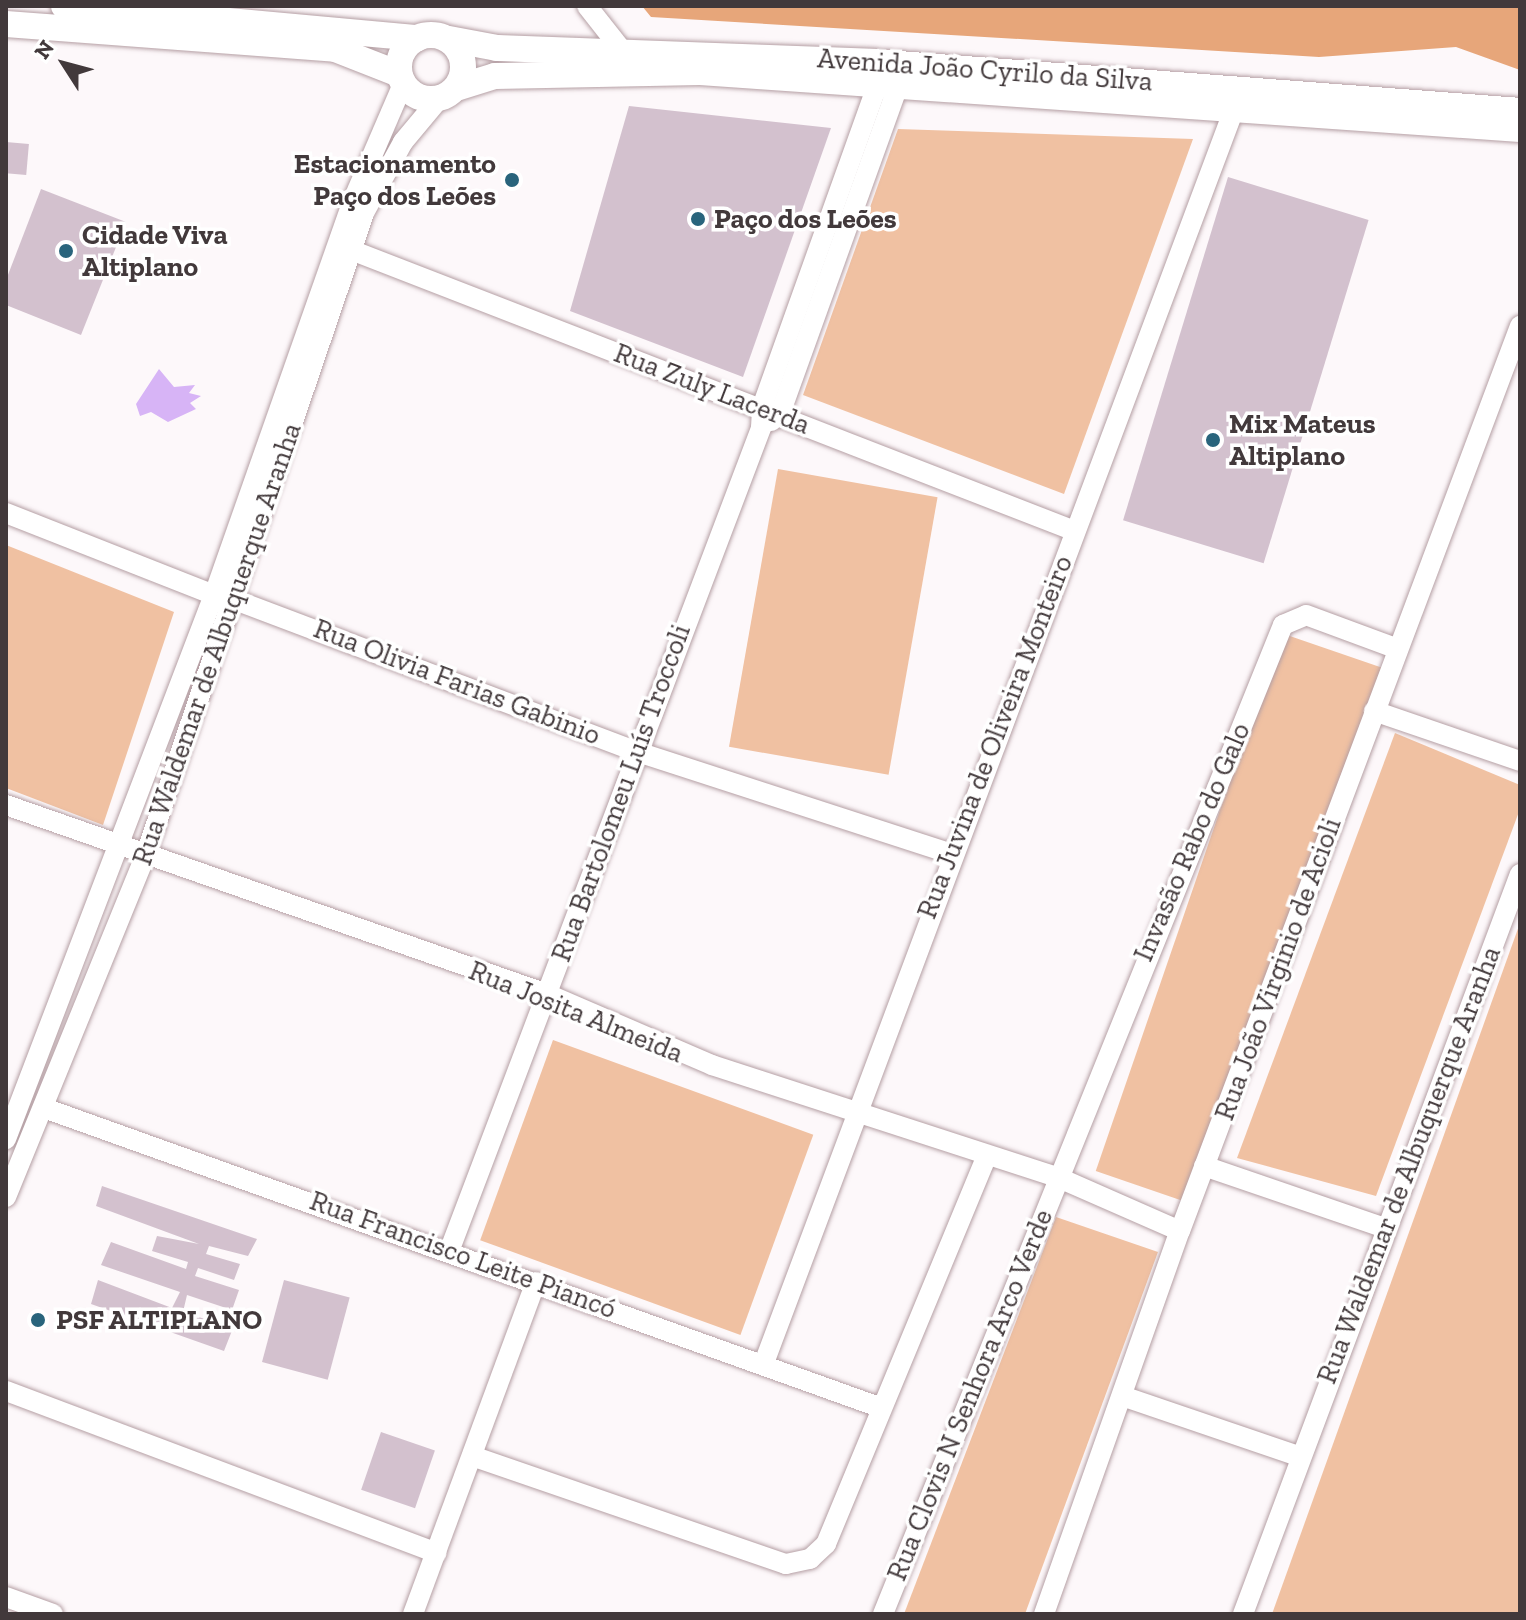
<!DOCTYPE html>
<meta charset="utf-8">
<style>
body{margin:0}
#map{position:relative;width:1526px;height:1620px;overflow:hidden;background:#fdf8fa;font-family:"Zilla Slab",serif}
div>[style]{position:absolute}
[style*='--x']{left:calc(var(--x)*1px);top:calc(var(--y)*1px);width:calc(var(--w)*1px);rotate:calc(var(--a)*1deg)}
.green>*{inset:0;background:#f0c1a2;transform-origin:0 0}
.forest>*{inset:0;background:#e7a67a}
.water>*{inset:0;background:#d7b4f6}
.building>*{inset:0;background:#d3c1ce;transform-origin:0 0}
.roads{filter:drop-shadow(0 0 2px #b59fa4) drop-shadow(0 0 2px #b59fa4)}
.minor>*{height:20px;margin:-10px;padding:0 10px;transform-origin:10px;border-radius:10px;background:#fff}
.major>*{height:26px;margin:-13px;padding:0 13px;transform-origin:13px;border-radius:13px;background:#fff}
.major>.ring{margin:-13px;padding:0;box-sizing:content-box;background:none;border:26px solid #fff;border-radius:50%}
.dots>*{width:22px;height:22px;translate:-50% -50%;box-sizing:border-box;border:4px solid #fff;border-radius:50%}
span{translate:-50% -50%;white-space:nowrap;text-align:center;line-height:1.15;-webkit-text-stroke:7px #fff;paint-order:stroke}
.street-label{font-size:28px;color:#42393b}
.poi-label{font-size:28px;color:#42393b;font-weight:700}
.right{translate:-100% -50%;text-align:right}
.left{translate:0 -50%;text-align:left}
.frame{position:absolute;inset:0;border:8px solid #42393b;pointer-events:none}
.north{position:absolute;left:24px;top:24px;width:80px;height:80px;-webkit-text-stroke:6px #fff;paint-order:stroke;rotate:306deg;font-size:22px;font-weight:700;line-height:32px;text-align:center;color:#42393b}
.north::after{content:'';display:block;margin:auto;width:28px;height:36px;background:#42393b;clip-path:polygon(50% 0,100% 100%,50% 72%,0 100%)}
</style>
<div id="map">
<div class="green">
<i style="clip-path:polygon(898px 129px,1193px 139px,1064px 494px,803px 395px)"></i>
<i style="left:778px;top:469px;width:162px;height:282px;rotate:10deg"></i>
<i style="clip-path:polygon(6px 545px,174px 612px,103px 825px,6px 788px)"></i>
<i style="left:1281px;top:633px;width:107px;height:569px;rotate:19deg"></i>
<i style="clip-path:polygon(1395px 733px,1520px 785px,1520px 809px,1376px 1196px,1237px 1158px)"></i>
<i style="clip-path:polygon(1520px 923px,1520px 1614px,1272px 1614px)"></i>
<i style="left:553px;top:1040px;width:277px;height:213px;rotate:20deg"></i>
<i style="clip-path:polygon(1056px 1217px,1158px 1252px,1025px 1614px,904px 1614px)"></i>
</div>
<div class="forest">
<i style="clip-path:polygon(642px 6px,1520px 6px,1520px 70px,1456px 47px,1319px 57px,651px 17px)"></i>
</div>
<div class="water">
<i style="clip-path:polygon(159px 369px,174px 387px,195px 385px,189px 393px,201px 396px,190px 403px,196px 409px,168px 422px,151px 412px,140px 416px,136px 404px)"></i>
</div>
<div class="building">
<i style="clip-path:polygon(629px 106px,831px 128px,743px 377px,570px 311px)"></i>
<i style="left:6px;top:142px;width:23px;height:31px;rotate:5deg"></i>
<i style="left:1228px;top:177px;width:147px;height:359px;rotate:17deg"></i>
<i style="clip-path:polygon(41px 189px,126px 222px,81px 335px,6px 305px,6px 280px)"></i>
<i style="clip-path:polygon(102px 1186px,257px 1239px,248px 1256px,209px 1246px,206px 1254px,240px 1264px,234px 1280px,198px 1268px,195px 1276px,239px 1290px,232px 1310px,187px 1295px,183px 1312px,233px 1328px,224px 1351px,91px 1304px,98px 1280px,172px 1308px,180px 1292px,101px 1265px,111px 1242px,186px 1269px,188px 1262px,152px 1251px,157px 1236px,199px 1244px,96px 1206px)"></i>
<i style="left:284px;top:1280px;width:68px;height:85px;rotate:15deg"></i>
<i style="left:381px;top:1432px;width:57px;height:61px;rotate:19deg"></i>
</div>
<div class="roads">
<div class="minor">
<i style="--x:587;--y:6;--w:55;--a:51.7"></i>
<i style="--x:351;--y:250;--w:773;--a:21.22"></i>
<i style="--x:771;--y:421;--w:11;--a:-38"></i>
<i style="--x:780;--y:414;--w:349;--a:-70.2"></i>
<i style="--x:6;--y:513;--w:224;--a:21.5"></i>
<i style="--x:235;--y:600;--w:431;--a:20.7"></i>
<i style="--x:638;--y:752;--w:330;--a:18"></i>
<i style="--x:1374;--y:711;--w:154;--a:18.9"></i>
<i style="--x:6;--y:805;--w:573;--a:19.26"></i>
<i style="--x:547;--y:994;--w:180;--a:23.3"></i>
<i style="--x:712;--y:1065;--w:363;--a:18"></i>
<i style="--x:1057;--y:1177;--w:134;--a:23.7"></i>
<i style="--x:44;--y:1108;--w:887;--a:19.7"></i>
<i style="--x:6;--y:1139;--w:582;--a:-69.08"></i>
<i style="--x:214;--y:595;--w:419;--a:-70.6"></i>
<i style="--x:353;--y:200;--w:126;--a:-66.7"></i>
<i style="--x:1204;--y:1166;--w:191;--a:18.9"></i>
<i style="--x:6;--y:1197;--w:367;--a:-67.8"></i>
<i style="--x:145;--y:857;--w:680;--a:-71.22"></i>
<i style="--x:364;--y:213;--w:81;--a:-61.2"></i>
<i style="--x:403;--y:142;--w:56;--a:-50.1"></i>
<i style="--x:450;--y:1249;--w:878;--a:-69.25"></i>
<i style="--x:761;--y:428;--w:21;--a:-87"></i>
<i style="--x:762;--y:407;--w:342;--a:-70.3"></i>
<i style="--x:764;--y:1363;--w:1336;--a:-69.45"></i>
<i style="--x:6;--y:1391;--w:460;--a:20.6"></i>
<i style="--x:1125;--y:1397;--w:183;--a:18.8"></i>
<i style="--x:472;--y:1456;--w:332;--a:19"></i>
<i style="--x:786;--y:1564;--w:25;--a:-12"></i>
<i style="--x:810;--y:1559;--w:22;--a:-43"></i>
<i style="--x:826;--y:1544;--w:419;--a:-67.5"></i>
<i style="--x:6;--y:1597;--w:50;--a:19.9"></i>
<i style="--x:413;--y:1614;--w:354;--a:-69.7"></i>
<i style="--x:883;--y:1614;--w:1067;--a:-67.98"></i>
<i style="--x:1283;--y:625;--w:25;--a:-23"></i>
<i style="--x:1306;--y:615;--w:98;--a:20.3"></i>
<i style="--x:1044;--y:1614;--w:406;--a:-70.5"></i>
<i style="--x:1180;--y:1231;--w:967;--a:-69.41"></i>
<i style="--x:1243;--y:1614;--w:790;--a:-69.48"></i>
</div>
<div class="major">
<i style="--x:64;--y:6;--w:355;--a:5.2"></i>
<i style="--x:6;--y:24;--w:330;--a:4.3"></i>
<i style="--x:335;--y:49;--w:69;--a:21.3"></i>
<i class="ring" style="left:399px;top:35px;width:38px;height:38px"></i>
<i style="--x:449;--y:39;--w:49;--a:10.6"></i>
<i style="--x:497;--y:48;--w:375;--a:2.1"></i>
<i style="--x:872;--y:62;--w:650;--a:4.32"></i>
<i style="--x:456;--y:88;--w:41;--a:-17.1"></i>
<i style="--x:495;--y:76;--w:205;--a:-1.1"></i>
<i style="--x:700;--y:72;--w:822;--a:3.98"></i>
</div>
</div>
<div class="dots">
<i style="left:512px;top:180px;background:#29647c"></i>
<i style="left:698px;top:219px;background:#29647c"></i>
<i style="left:66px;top:251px;background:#29647c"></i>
<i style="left:1213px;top:440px;background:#29647c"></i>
<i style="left:38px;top:1320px;background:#29647c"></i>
</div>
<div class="street-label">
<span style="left:985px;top:70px;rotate:4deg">Avenida João Cyrilo da Silva</span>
<span style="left:712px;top:389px;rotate:21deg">Rua Zuly Lacerda</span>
<span style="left:217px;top:644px;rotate:-71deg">Rua Waldemar de Albuquerque Aranha</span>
<span style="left:457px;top:682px;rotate:21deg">Rua Olivia Farias Gabinio</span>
<span style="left:995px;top:737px;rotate:-69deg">Rua Juvina de Oliveira Monteiro</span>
<span style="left:621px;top:793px;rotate:-70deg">Rua Bartolomeu Luís Troccoli</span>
<span style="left:1192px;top:842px;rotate:-67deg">Invasão Rabo do Galo</span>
<span style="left:1278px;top:969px;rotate:-70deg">Rua João Virginio de Acioli</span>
<span style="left:576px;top:1012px;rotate:22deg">Rua Josita Almeida</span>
<span style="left:1409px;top:1165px;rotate:-69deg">Rua Waldemar de Albuquerque Aranha</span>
<span style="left:463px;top:1255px;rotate:20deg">Rua Francisco Leite Piancó</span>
<span style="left:970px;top:1395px;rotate:-68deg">Rua Clovis N Senhora Arco Verde</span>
</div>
<div class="poi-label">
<span class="right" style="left:496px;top:180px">Estacionamento<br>Paço dos Leões</span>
<span class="left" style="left:714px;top:219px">Paço dos Leões</span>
<span class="left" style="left:82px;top:251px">Cidade Viva<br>Altiplano</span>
<span class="left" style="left:1229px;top:440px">Mix Mateus<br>Altiplano</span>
<span class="left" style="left:56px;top:1320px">PSF ALTIPLANO</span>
</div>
<div class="frame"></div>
<div class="north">N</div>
</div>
